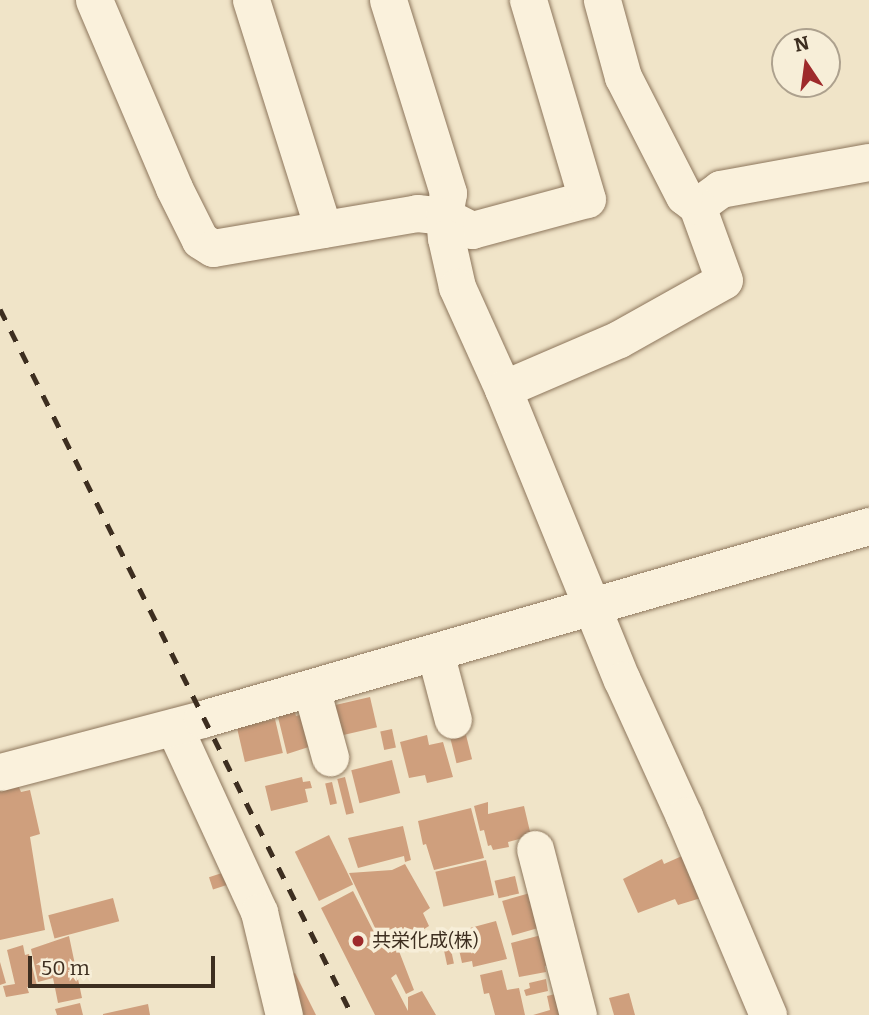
<!DOCTYPE html>
<meta charset="utf-8">
<style>
body{margin:0}
#map{position:relative;width:869px;height:1015px;overflow:hidden;background:#f0e4c8;font-family:Bitter,"Noto Sans JP",serif}
div>[style]{position:absolute}
[style*='--x']{left:calc(var(--x)*1px);top:calc(var(--y)*1px);width:calc(var(--w)*1px);rotate:calc(var(--a)*1deg)}
.building>*{inset:0;background:#cf9f7d;transform-origin:0 0}
.roads{filter:drop-shadow(0 0 2px #8d765c) drop-shadow(0 0 2px #8d765c)}
.minor>*{height:37px;margin:-18.5px;padding:0 18.5px;transform-origin:18.5px;border-radius:18.5px;background:#faf1dc}
.rail>*{height:5px;margin-top:-2.5px;transform-origin:0;background:repeating-linear-gradient(90deg,#3d2e20 0 12px,transparent 0 24px)}
.dots>*{width:19px;height:19px;translate:-50% -50%;box-sizing:border-box;border:4px solid #f7eed8;border-radius:50%}
span{translate:-50% -50%;white-space:nowrap;text-align:center;line-height:1.15;-webkit-text-stroke:7px #f7eed8;paint-order:stroke}
.poi-label{font-size:19px;color:#3d2e20}
.left{translate:0 -50%;text-align:left}
.north{position:absolute;left:771px;top:28px;width:70px;height:70px;box-sizing:border-box;background:#f7eed8;border:2px solid #ada18e;border-radius:50%;rotate:347deg;font-size:19px;font-weight:700;line-height:28px;text-align:center;color:#3d2e20}
.north::after{content:'';display:block;margin:auto;width:24px;height:32px;background:#9e2a2b;clip-path:polygon(50% 0,100% 100%,50% 72%,0 100%)}
.scale{position:absolute;left:28px;top:956px;width:187px;height:32px;box-sizing:border-box;border:4px solid #3d2e20;border-top:0;padding-left:9px;font-size:21px;line-height:24px;white-space:nowrap;color:#3d2e20;-webkit-text-stroke:5px #f7eed8;paint-order:stroke}
</style>
<div id="map">
<div class="building">
<i style="left:370px;top:697px;width:31px;height:40px;rotate:77deg"></i>
<i style="clip-path:polygon(294px 708px,296px 716px,311px 712px,318px 744px,287px 754px,277px 713px)"></i>
<i style="left:275px;top:719px;width:35px;height:39px;rotate:77deg"></i>
<i style="left:392px;top:729px;width:19px;height:12px;rotate:78deg"></i>
<i style="clip-path:polygon(427px 735px,429px 745px,443px 742px,453px 777px,427px 783px,425px 775px,409px 778px,400px 742px)"></i>
<i style="left:466px;top:735px;width:25px;height:16px;rotate:76deg"></i>
<i style="left:392px;top:760px;width:34px;height:42px;rotate:76deg"></i>
<i style="clip-path:polygon(302px 777px,303px 782px,310px 781px,312px 788px,305px 789px,308px 802px,271px 811px,265px 786px)"></i>
<i style="left:345px;top:777px;width:37px;height:8px;rotate:76deg"></i>
<i style="left:332px;top:782px;width:22px;height:7px;rotate:77deg"></i>
<i style="clip-path:polygon(18px 785px,21px 792px,30px 790px,40px 834px,30px 837px,45px 930px,0 940px,0 789px)"></i>
<i style="clip-path:polygon(488px 802px,488px 814px,524px 806px,531px 836px,508px 842px,509px 847px,493px 850px,491px 845px,488px 846px,484px 830px,480px 831px,474px 806px)"></i>
<i style="clip-path:polygon(471px 808px,484px 858px,434px 870px,426px 844px,423px 845px,418px 821px)"></i>
<i style="clip-path:polygon(403px 826px,411px 860px,405px 862px,404px 856px,358px 868px,348px 838px)"></i>
<i style="left:329px;top:835px;width:55px;height:38px;rotate:64deg"></i>
<i style="clip-path:polygon(682px 856px,701px 898px,678px 905px,675px 899px,638px 913px,623px 879px,662px 859px,664px 864px)"></i>
<i style="left:486px;top:860px;width:36px;height:52px;rotate:77deg"></i>
<i style="clip-path:polygon(405px 864px,430px 908px,423px 913px,429px 926px,397px 946px,414px 990px,406px 994px,396px 974px,391px 978px,408px 1011px,408px 997px,422px 991px,436px 1015px,375px 1015px,321px 908px,353px 891px,375px 934px,377px 932px,349px 873px,392px 870px)"></i>
<i style="left:228px;top:871px;width:13px;height:20px;rotate:72deg"></i>
<i style="left:515px;top:876px;width:18px;height:21px;rotate:77deg"></i>
<i style="left:530px;top:893px;width:36px;height:29px;rotate:74deg"></i>
<i style="left:113px;top:898px;width:24px;height:67px;rotate:75deg"></i>
<i style="clip-path:polygon(496px 921px,507px 959px,473px 967px,472px 961px,462px 963px,455px 932px)"></i>
<i style="clip-path:polygon(549px 933px,557px 964px,545px 966px,546px 972px,519px 977px,511px 943px)"></i>
<i style="clip-path:polygon(69px 936px,82px 998px,58px 1003px,53px 978px,38px 982px,31px 949px)"></i>
<i style="clip-path:polygon(23px 945px,25px 955px,29px 954px,37px 986px,27px 987px,29px 993px,6px 997px,3px 986px,15px 984px,7px 950px)"></i>
<i style="left:450px;top:945px;width:19px;height:7px;rotate:78deg"></i>
<i style="clip-path:polygon(0 962px,6px 983px,0 985px)"></i>
<i style="clip-path:polygon(502px 970px,507px 990px,519px 988px,525px 1015px,495px 1015px,489px 993px,484px 994px,480px 975px)"></i>
<i style="clip-path:polygon(295px 973px,316px 1015px,294px 1015px,283px 978px)"></i>
<i style="clip-path:polygon(546px 979px,548px 991px,526px 996px,524px 990px,530px 988px,529px 983px)"></i>
<i style="clip-path:polygon(564px 992px,569px 1015px,533px 1015px,550px 1010px,547px 996px)"></i>
<i style="clip-path:polygon(629px 993px,635px 1015px,614px 1015px,609px 998px)"></i>
<i style="clip-path:polygon(80px 1003px,83px 1015px,57px 1015px,55px 1009px)"></i>
<i style="clip-path:polygon(148px 1004px,150px 1015px,103px 1015px,103px 1014px)"></i>
</div>
<div class="roads">
<div class="minor">
<i style="--x:94;--y:0;--w:204;--a:66.9"></i>
<i style="--x:174;--y:188;--w:58;--a:63.4"></i>
<i style="--x:200;--y:240;--w:15;--a:32"></i>
<i style="--x:213;--y:248;--w:207;--a:-9.7"></i>
<i style="--x:417;--y:213;--w:27;--a:6"></i>
<i style="--x:444;--y:216;--w:31;--a:27"></i>
<i style="--x:472;--y:230;--w:119;--a:-15.1"></i>
<i style="--x:587;--y:199;--w:208;--a:-106.5"></i>
<i style="--x:251;--y:0;--w:240;--a:72.5"></i>
<i style="--x:388;--y:0;--w:202;--a:72.7"></i>
<i style="--x:448;--y:193;--w:23;--a:100"></i>
<i style="--x:444;--y:216;--w:22;--a:85"></i>
<i style="--x:446;--y:238;--w:50;--a:77.3"></i>
<i style="--x:457;--y:287;--w:112;--a:65.7"></i>
<i style="--x:503;--y:389;--w:314;--a:67.8"></i>
<i style="--x:622;--y:680;--w:149;--a:65.5"></i>
<i style="--x:684;--y:816;--w:216;--a:67.1"></i>
<i style="--x:697;--y:206;--w:29;--a:-36"></i>
<i style="--x:720;--y:189;--w:151;--a:-10.3"></i>
<i style="--x:503;--y:389;--w:126;--a:-23.3"></i>
<i style="--x:619;--y:339;--w:120;--a:-29.3"></i>
<i style="--x:724;--y:280;--w:79;--a:-110"></i>
<i style="--x:697;--y:206;--w:16;--a:-142"></i>
<i style="--x:684;--y:196;--w:134;--a:-117.1"></i>
<i style="--x:623;--y:77;--w:80;--a:-105.3"></i>
<i style="--x:435;--y:652;--w:70;--a:75.2"></i>
<i style="--x:311;--y:688;--w:72;--a:74.6"></i>
<i style="--x:174;--y:727;--w:204;--a:65.3"></i>
<i style="--x:259;--y:912;--w:106;--a:76.4"></i>
<i style="--x:0;--y:772;--w:209;--a:-14.7"></i>
<i style="--x:202;--y:719;--w:694;--a:-16.14"></i>
<i style="--x:535;--y:849;--w:171;--a:75.5"></i>
</div>
</div>
<div class="rail">
<i style="--x:0;--y:309;--w:789;--a:63.5"></i>
</div>
<div class="dots">
<i style="left:358px;top:941px;background:#9e2a2b"></i>
</div>
<div class="poi-label">
<span class="left" style="left:372px;top:941px">共栄化成(株)</span>
</div>
<div class="north">N</div>
<div class="scale">50 m</div>
</div>
